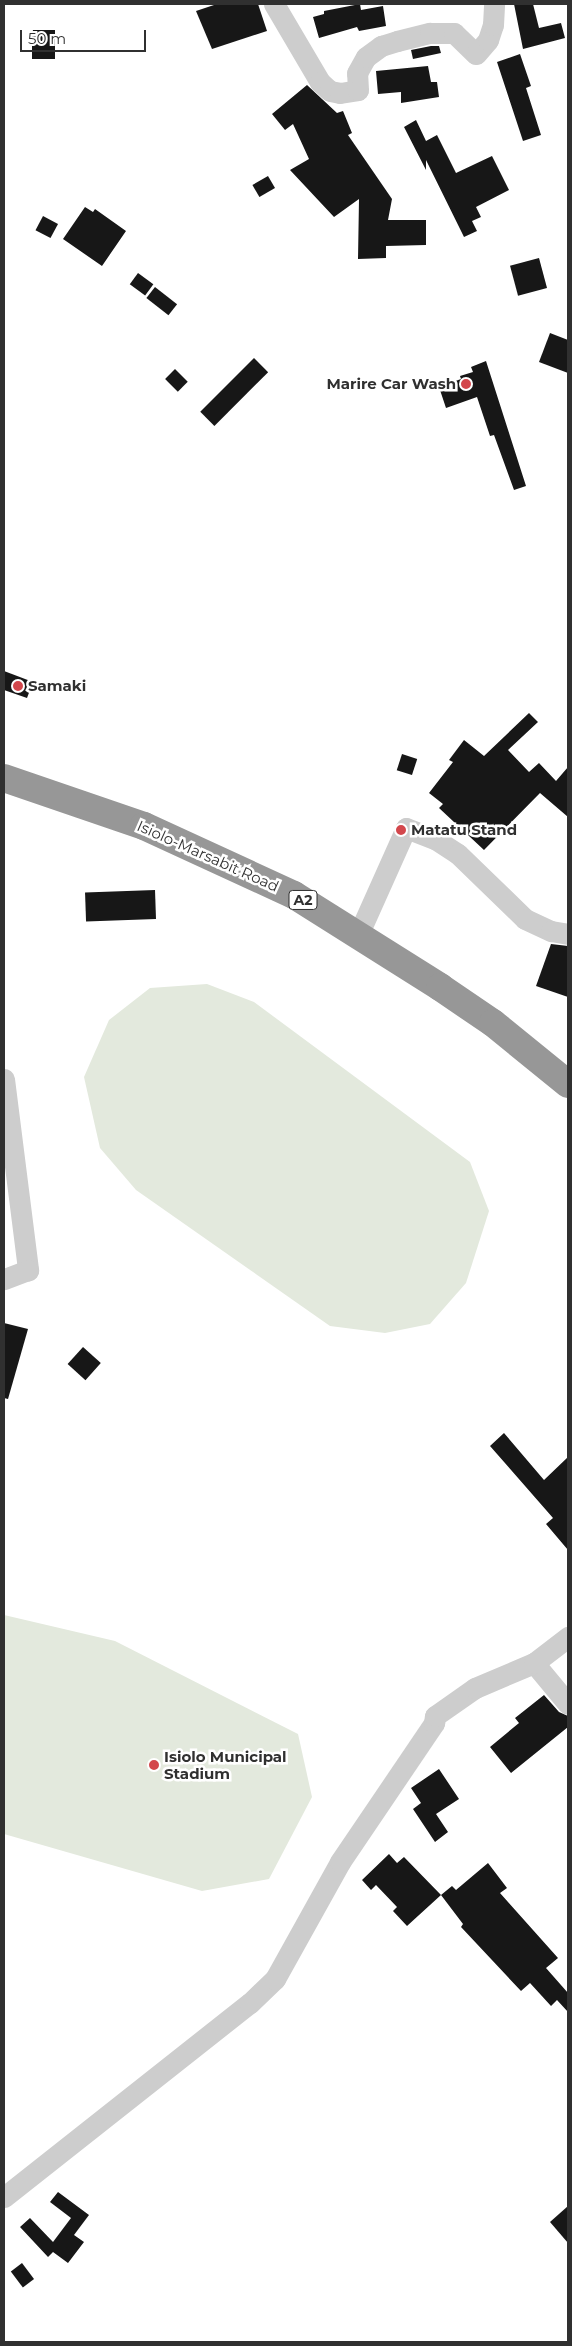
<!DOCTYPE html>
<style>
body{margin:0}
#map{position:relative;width:572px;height:2346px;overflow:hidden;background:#fff;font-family:Montserrat,sans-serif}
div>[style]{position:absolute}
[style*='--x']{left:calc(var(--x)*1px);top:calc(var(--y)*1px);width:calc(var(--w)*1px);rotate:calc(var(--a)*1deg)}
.green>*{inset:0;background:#e3e9dd}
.building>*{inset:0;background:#171717;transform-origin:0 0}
.minor>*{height:21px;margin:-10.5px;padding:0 10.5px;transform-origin:10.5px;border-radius:10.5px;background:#cdcdcd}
.highway>*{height:28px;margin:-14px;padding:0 14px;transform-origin:14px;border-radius:14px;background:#979797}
.dots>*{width:14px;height:14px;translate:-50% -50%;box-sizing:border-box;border:2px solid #fff;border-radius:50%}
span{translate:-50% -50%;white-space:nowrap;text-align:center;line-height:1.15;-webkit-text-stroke:5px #fff;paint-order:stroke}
.shield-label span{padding:1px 4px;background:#fff;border:1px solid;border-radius:4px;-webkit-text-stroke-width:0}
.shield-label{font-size:14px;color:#303030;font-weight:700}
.poi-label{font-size:15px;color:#303030;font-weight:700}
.right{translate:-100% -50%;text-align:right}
.left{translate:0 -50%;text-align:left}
.street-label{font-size:15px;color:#303030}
.frame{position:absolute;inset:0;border:5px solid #303030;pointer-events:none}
.scale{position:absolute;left:20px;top:30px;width:126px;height:22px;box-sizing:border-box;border:2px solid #303030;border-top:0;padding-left:6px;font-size:15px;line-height:18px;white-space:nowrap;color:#303030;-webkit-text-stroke:4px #fff;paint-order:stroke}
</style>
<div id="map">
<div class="green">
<i style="clip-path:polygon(207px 984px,254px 1002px,470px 1162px,489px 1211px,466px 1283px,430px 1324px,385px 1333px,330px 1326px,136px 1190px,100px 1148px,84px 1077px,109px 1020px,150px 988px)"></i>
<i style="clip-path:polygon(4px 1615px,115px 1641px,298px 1734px,312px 1797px,269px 1879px,202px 1891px,4px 1834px)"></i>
</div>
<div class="building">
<i style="clip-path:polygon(217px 4px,258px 4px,267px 31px,212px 49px,196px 11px)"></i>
<i style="clip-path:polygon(360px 4px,361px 10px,383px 6px,386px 26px,359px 31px,357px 27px,319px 38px,313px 17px,324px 14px,324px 11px)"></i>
<i style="clip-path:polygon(514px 4px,533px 4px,539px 28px,561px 23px,565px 38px,523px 49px)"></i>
<i style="left:32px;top:30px;width:23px;height:29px"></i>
<i style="clip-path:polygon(431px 46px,439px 46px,441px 53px,413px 59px,411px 50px)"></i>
<i style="clip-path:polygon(520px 54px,531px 86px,526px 88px,541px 135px,523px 141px,497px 62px)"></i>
<i style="clip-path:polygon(428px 66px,431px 82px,437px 82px,439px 97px,401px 103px,401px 92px,378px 94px,376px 71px)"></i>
<i style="clip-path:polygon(307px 85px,337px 113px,343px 111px,352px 133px,348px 135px,392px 199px,388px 220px,426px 220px,426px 245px,386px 246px,386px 258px,358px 259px,359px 199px,334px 217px,290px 170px,309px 159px,293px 124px,285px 130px,272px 114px)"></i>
<i style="clip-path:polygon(416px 120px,426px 141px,437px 135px,456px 173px,492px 156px,509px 190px,476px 207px,481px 217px,472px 221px,477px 231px,464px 237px,426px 160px,426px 170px,404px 127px)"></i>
<i style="left:268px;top:176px;width:14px;height:18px;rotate:60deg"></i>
<i style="clip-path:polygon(85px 207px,93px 212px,95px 209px,126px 231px,102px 266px,63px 239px)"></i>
<i style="left:43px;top:216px;width:17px;height:16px;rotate:28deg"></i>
<i style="left:539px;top:258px;width:31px;height:30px;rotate:75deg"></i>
<i style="left:138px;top:273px;width:19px;height:14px;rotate:36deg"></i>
<i style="left:155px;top:287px;width:28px;height:14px;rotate:38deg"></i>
<i style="clip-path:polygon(550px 333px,568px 340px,568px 373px,539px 362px)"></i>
<i style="left:254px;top:358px;width:20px;height:76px;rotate:45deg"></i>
<i style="clip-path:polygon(486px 361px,526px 486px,514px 490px,494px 435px,490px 436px,477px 397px,446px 408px,439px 387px,461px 379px,460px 376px,473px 372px,471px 367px)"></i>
<i style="left:175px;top:369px;width:18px;height:14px;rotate:45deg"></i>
<i style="clip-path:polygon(4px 671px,33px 682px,27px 698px,4px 690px)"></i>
<i style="clip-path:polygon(529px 713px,538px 722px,508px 750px,529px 772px,539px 763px,556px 781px,568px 767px,568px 817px,540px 793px,484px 850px,439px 808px,443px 804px,429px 793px,453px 762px,449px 760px,464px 740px,484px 756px)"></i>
<i style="left:402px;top:754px;width:16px;height:17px;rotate:18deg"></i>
<i style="left:155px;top:890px;width:29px;height:70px;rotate:88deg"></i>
<i style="clip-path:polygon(551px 944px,568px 946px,568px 997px,536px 986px)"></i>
<i style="clip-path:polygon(4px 1323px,28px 1329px,8px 1399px,4px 1398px)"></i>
<i style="left:83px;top:1347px;width:24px;height:23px;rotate:42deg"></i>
<i style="clip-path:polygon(504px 1433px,544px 1480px,568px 1457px,568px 1550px,546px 1524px,553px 1518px,490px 1446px)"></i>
<i style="clip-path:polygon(544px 1695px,559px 1712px,568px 1716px,568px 1727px,511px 1773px,490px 1747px,519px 1723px,515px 1718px)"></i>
<i style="clip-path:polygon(439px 1769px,459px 1799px,436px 1814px,448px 1832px,435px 1842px,413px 1809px,421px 1803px,411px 1788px)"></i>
<i style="clip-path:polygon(389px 1854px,397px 1863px,404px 1857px,441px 1895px,407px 1926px,393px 1911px,397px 1907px,376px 1885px,371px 1890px,362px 1880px)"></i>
<i style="clip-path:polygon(488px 1863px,507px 1888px,500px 1893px,558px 1958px,546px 1968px,568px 1993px,568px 2012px,557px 2000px,551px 2006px,530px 1983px,521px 1991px,461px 1927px,463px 1924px,441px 1895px,452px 1886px,456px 1890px)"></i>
<i style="clip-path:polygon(58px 2192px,89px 2215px,74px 2235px,84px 2242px,68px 2263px,53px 2252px,48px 2257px,20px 2227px,30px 2218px,53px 2242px,71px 2218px,50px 2202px)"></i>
<i style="clip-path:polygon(568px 2206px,568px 2243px,550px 2222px)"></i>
<i style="left:22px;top:2263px;width:20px;height:14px;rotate:53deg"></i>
</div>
<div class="minor">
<i style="--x:274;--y:4;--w:91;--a:59.5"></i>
<i style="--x:320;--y:82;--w:13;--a:42"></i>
<i style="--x:330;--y:91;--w:10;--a:11"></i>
<i style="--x:340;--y:93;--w:18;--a:-9"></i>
<i style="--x:358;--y:90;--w:17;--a:-93"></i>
<i style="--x:357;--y:73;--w:18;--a:-61"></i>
<i style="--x:366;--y:57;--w:19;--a:-36"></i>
<i style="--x:381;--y:46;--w:17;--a:-17"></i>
<i style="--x:397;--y:41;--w:34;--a:-14"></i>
<i style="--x:430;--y:33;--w:24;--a:0"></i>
<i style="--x:454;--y:33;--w:30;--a:44"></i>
<i style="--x:476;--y:54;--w:18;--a:-49"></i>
<i style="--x:488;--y:40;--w:16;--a:-72"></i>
<i style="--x:493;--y:25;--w:21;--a:-87"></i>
<i style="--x:359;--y:933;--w:115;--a:-65.9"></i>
<i style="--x:406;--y:828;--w:31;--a:21"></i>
<i style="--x:435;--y:839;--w:27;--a:33"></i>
<i style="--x:458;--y:854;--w:93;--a:44.1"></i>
<i style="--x:525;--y:919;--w:29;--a:25"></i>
<i style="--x:551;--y:931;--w:17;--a:10"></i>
<i style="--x:4;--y:1079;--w:193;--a:82.8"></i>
<i style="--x:28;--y:1270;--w:26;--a:159"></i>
<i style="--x:534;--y:1663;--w:53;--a:50.3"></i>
<i style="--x:4;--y:2197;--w:313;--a:-38.3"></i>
<i style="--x:250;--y:2003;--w:35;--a:-44"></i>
<i style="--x:275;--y:1979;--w:134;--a:-60.9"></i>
<i style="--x:340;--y:1862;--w:168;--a:-55.9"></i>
<i style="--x:434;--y:1723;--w:7;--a:-82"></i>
<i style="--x:435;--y:1716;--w:49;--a:-35"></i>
<i style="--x:475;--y:1688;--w:64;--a:-23"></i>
<i style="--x:534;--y:1663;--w:43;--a:-37.4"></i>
</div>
<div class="highway">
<i style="--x:4;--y:778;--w:148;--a:18.9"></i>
<i style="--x:144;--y:826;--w:165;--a:24.7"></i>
<i style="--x:294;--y:895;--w:173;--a:32.2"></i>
<i style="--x:440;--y:987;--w:64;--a:34.2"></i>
<i style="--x:493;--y:1023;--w:97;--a:39.1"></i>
</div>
<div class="dots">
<i style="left:466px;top:384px;background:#d3474c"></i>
<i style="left:18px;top:686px;background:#d3474c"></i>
<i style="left:401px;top:830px;background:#d3474c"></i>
<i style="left:154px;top:1765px;background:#d3474c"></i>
</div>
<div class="shield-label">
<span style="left:303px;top:900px">A2</span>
</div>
<div class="poi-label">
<span class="right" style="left:456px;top:384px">Marire Car Wash</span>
<span class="left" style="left:28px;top:686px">Samaki</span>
<span class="left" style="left:411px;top:830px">Matatu Stand</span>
<span class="left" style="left:164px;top:1765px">Isiolo Municipal<br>Stadium</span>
</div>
<div class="street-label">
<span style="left:208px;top:856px;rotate:24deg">Isiolo-Marsabit Road</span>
</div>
<div class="frame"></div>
<div class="scale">50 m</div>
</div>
